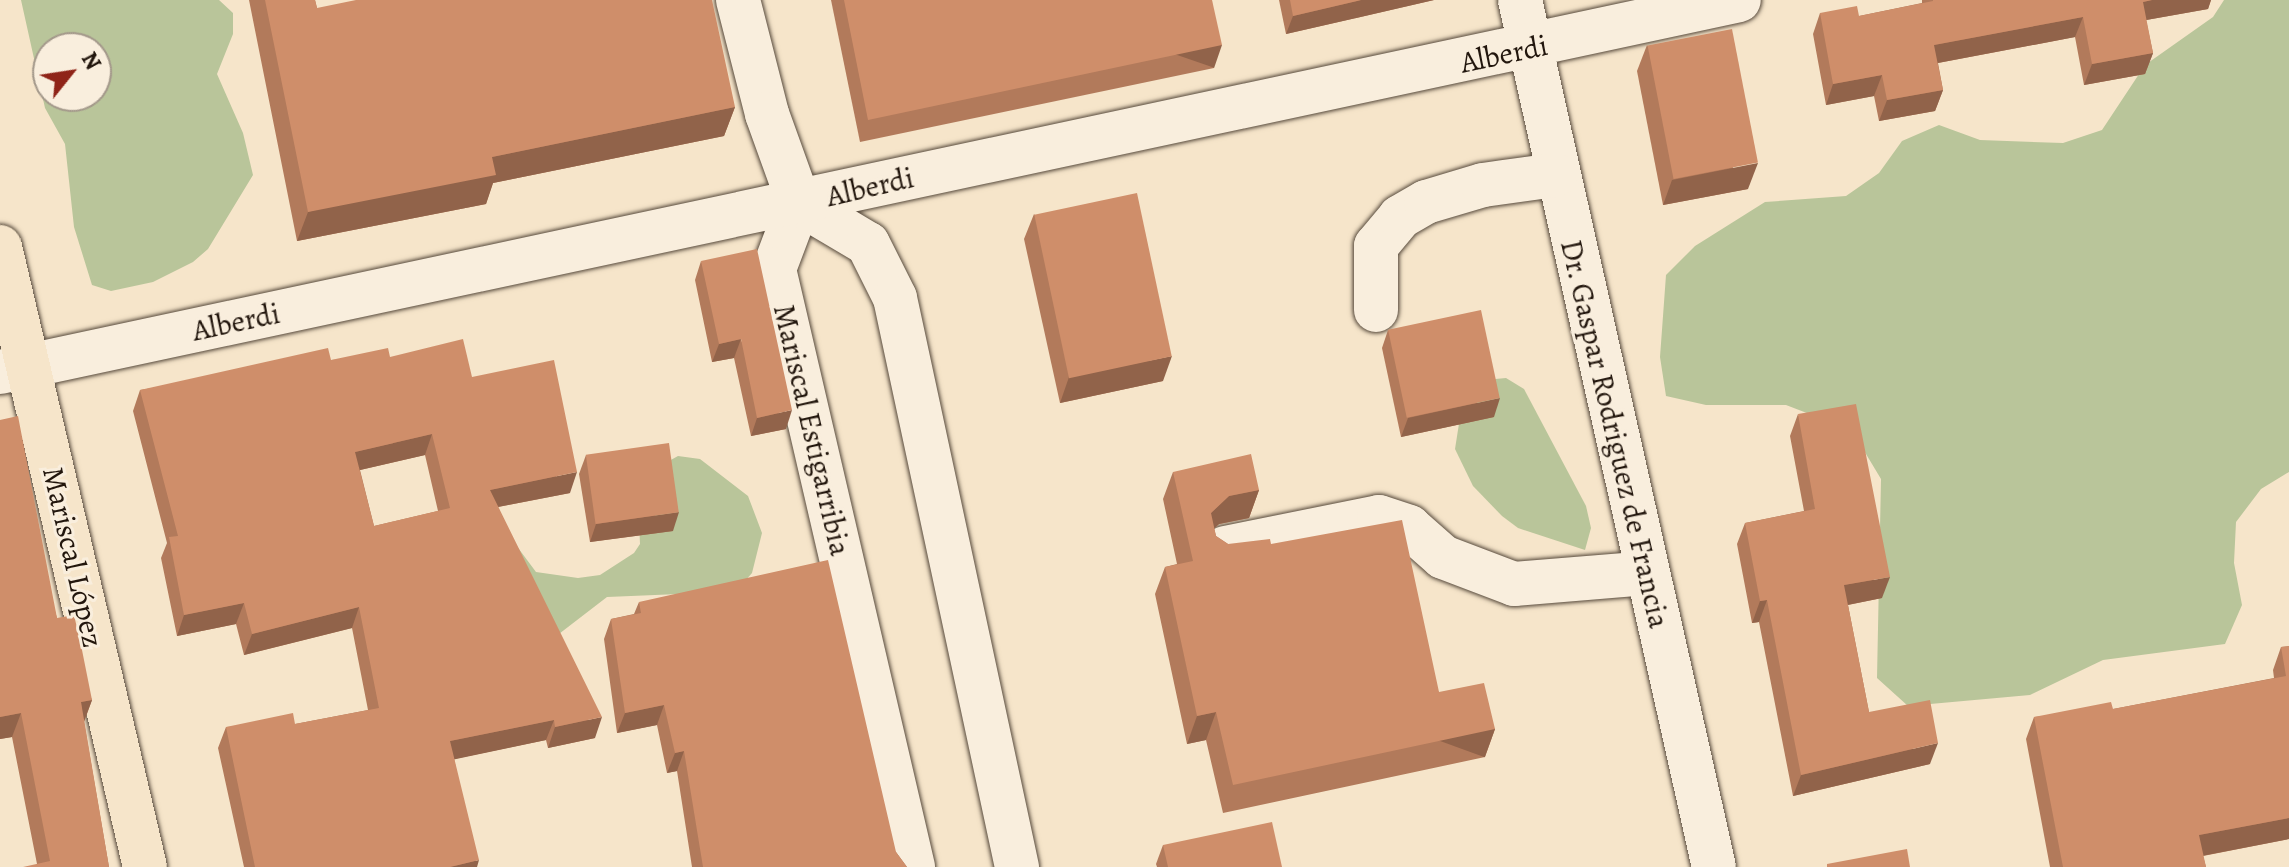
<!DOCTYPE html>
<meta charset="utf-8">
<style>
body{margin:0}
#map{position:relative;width:2289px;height:867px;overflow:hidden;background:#f6e5ca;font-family:Alegreya,serif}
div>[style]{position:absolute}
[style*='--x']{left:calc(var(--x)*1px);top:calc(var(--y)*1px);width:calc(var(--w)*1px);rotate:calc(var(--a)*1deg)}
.green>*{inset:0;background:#b9c59a}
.roads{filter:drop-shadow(0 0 2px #574a3c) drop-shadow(0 0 2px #574a3c)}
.minor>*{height:44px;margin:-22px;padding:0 22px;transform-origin:22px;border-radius:22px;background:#f9eedd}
.major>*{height:44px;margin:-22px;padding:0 22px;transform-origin:22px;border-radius:22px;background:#f6e5ca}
.wall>*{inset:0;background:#b27a5b}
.shaded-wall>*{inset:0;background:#91634a;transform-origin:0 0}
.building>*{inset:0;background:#cf8e6a;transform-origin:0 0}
span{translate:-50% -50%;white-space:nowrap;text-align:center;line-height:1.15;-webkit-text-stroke:6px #f9eedd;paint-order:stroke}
.street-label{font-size:30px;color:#22160d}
.north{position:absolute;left:32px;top:32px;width:80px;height:80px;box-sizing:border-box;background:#f9eedd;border:2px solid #a3988a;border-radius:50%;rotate:60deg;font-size:22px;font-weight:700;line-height:32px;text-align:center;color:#22160d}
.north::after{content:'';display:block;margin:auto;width:28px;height:36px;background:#8f2418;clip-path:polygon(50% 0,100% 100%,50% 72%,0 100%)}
</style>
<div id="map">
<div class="green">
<i style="clip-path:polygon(evenodd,21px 0,219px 0,233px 13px,233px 34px,217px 74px,243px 133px,253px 175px,208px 249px,193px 262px,153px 282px,111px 291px,92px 285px,74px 227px,65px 144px,45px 108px,21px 0,48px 48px,96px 48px,96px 96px,48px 96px,48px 48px)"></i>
<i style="clip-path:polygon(2224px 0,2289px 0,2289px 472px,2261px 489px,2236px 522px,2234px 563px,2242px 605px,2225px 644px,2103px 660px,2030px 695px,1908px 706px,1877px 678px,1881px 479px,1860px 444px,1825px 420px,1786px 405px,1706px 405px,1666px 396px,1660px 357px,1666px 275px,1695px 246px,1765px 202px,1846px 196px,1879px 173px,1902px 141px,1939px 125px,1980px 140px,2063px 143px,2102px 130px,2145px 65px,2213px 17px)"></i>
<i style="clip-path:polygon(1506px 378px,1524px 389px,1586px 506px,1591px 528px,1585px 550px,1518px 528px,1502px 516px,1473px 486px,1455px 449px,1461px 411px,1485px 380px)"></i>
<i style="clip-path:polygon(678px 456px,700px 459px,748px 496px,762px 533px,752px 573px,745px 581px,703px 593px,607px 597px,555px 637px,510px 537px,536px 572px,578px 578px,600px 575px,634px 553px,640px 544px,639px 522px,669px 461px)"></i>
</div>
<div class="roads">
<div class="minor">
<i style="--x:738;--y:0;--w:118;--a:75.7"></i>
<i style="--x:767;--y:114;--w:95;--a:70.2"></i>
<i style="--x:799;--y:203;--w:71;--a:110.7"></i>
<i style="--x:774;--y:269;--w:614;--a:76.91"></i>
<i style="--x:1520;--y:0;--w:888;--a:77.39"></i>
<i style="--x:799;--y:203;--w:80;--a:30.7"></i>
<i style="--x:868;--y:244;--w:60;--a:63.4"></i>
<i style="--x:895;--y:298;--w:582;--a:77.9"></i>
<i style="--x:1376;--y:310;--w:64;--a:-90"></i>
<i style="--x:1376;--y:246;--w:38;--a:-50"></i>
<i style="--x:1400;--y:217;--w:30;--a:-30"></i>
<i style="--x:1426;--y:202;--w:59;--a:-16.6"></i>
<i style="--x:1483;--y:185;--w:73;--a:-7.9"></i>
<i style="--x:0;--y:372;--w:1778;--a:-12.07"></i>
<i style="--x:1225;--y:548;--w:157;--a:-11.4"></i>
<i style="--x:1379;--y:517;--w:32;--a:18"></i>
<i style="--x:1409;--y:527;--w:45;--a:41.4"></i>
<i style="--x:1443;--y:557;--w:76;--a:20.8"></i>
<i style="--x:1514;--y:584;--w:133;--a:-4.7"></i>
</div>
<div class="major">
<i style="--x:0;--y:247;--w:637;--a:76.84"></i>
</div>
</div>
<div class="wall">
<i style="clip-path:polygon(249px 0,315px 0,317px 8px,735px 107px,724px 136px,493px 183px,486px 204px,297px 241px)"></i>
<i style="clip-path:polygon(831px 0,1212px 0,1214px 68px,860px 142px)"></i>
<i style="clip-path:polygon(1279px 0,1434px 0,1286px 34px)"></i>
<i style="clip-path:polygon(1922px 0,2211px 0,2208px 9px,2146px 20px,2153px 53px,2145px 74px,2084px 85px,2075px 37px,1938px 63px,1943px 90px,1935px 111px,1879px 121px,1874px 96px,1826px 105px,1813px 34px,1820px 13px,1859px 16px,1922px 3px)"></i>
<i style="clip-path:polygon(1647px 45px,1748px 189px,1663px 205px,1637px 71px)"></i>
<i style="clip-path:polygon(1034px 214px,1163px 381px,1060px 403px,1024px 239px)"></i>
<i style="clip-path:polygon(701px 261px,786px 429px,751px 436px,734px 358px,712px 362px,695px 280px)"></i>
<i style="clip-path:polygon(1388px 330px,1494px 417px,1401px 437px,1382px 348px)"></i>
<i style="clip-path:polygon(evenodd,390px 357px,472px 377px,570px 493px,498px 507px,595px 738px,548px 748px,546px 740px,454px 759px,477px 867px,244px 867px,218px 748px,226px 727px,295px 724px,368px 710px,352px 628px,244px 655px,236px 624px,177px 636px,161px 558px,167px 543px,133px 411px,140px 390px,331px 360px,390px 357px,425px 455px,438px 511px,374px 526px,360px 470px,425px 455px)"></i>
<i style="clip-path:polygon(1798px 414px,1882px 598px,1848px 605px,1869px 712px,1930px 764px,1793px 796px,1759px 622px,1752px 623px,1737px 544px,1745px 523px,1804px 511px,1790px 436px)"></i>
<i style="clip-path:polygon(0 420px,57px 618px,92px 700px,84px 722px,109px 867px,37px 864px,12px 737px,0 739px)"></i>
<i style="clip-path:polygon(586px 455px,673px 531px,590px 542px,579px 474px)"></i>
<i style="clip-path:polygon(1173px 472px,1259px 490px,1249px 518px,1219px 524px,1214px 528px,1216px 536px,1228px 544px,1271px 544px,1439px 692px,1495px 729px,1485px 757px,1223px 813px,1206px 740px,1187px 744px,1155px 594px,1165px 567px,1177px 564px,1163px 499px)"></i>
<i style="clip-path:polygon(639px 602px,896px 852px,907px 867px,692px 867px,677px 771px,667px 773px,657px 725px,617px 733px,604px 639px,611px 619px,634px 614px)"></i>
<i style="clip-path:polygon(2289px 646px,2289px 839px,2203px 856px,2206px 867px,2050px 867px,2026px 739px,2034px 717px,2113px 709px,2274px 678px,2273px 670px,2281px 647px)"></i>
<i style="clip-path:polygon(1163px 845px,1282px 867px,1157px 867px,1156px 864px)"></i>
</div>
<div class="shaded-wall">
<i style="clip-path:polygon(1361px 0,1434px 0,1286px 34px,1293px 16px)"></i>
<i style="clip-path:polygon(2152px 0,2211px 0,2208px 9px,2135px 22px,2143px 2px)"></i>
<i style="clip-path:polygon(2083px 17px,2075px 37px,1927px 65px,1934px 45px)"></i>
<i style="left:1222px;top:45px;width:24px;height:362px;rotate:109deg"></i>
<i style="clip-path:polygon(2153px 53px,2145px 74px,2084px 85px,2092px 64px)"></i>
<i style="clip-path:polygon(1882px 75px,1874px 96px,1826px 105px,1833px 84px)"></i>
<i style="clip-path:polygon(1943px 90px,1935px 111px,1879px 121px,1887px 100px)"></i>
<i style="clip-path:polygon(735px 107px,724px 136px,493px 183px,486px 204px,297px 241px,308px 212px,492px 157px)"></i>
<i style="clip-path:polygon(1758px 163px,1748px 189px,1663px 205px,1672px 180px)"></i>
<i style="clip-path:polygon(741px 339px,734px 358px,712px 362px,719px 344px)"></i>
<i style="clip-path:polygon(1172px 356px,1163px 381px,1060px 403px,1069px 377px)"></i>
<i style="clip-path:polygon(1500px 398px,1494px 417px,1401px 437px,1408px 418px)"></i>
<i style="clip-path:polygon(792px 410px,786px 429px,751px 436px,757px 418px)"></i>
<i style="clip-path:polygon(432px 434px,425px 455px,347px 473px,355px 452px)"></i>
<i style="clip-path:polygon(577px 472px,570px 493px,482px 510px,490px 490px)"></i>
<i style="clip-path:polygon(1259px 490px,1249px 518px,1219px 524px,1201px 541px,1211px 513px,1229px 496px)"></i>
<i style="clip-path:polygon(679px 512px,673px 531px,590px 542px,596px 524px)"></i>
<i style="clip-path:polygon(1890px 577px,1882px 598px,1837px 607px,1844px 585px)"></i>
<i style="clip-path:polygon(1767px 600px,1759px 622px,1752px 623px,1760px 601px)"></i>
<i style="clip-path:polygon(244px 603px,236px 624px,177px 636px,184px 615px)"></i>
<i style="clip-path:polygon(359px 607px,352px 628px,244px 655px,252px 634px)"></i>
<i style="clip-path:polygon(92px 700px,83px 724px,81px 702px)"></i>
<i style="clip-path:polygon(664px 705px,657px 725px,617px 733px,625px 713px)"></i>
<i style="clip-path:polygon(1216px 712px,1206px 740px,1187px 744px,1197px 716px)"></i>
<i style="clip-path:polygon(21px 713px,12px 737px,0 739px,0 717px)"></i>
<i style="clip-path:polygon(602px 717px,595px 738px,548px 748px,555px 727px)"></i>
<i style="clip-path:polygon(554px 720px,546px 740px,442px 762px,450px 741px)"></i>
<i style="left:1495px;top:729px;width:30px;height:268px;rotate:110deg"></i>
<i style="clip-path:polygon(1938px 743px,1930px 764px,1793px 796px,1801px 775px)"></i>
<i style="clip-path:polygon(684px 751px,677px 771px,667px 773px,675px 753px)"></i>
<i style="clip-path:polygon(2289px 818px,2289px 839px,2191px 858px,2199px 835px)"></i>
<i style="clip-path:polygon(479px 860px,477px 867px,450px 867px)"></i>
</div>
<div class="building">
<i style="clip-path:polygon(265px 0,315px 0,317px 8px,356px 0,712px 0,735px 107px,492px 157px,496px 175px,308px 212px)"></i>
<i style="clip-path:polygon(844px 0,1212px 0,1222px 45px,868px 120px)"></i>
<i style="clip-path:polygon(1290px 0,1361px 0,1293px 16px)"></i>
<i style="clip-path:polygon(1933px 0,2152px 0,2143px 2px,2153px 53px,2092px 64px,2083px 17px,1934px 45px,1943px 90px,1887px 100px,1882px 75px,1833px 84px,1820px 13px,1857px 6px,1859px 16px,1933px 1px)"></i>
<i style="left:1732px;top:29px;width:136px;height:86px;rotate:79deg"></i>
<i style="left:1137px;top:193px;width:167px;height:105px;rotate:78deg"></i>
<i style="clip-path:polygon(757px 249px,792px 410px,757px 418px,741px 339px,719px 344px,701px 261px)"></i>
<i style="left:1481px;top:310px;width:90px;height:95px;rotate:78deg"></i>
<i style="clip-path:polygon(evenodd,463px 339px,472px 377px,554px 360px,577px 472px,490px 490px,602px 717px,555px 727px,554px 720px,450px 741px,479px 860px,450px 867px,255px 867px,226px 727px,293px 713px,295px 724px,379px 708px,359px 607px,252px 634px,244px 603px,184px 615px,169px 537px,178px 536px,140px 390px,328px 348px,331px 360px,388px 348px,390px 357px,463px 339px,432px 434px,450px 508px,374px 526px,355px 452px,432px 434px)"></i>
<i style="clip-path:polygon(1856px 404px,1890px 577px,1844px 585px,1869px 712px,1930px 700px,1938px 743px,1801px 775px,1767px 600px,1760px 601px,1745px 523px,1815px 509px,1798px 414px)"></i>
<i style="clip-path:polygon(18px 416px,57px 618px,74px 615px,81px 645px,92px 700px,81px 702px,109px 867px,23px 867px,50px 861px,21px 713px,0 717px,0 420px)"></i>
<i style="left:669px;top:443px;width:70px;height:84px;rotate:82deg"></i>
<i style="clip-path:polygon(1251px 454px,1259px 490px,1229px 496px,1211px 513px,1216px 536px,1228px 544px,1270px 539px,1271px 544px,1402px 520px,1439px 692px,1484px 683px,1495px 729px,1233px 785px,1216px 712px,1197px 716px,1165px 567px,1193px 561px,1173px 472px)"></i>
<i style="clip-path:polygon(828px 560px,896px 852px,907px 867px,703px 867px,684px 751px,675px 753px,664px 705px,625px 713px,611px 619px,641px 613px,639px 602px)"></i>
<i style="clip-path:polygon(2289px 646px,2289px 818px,2199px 835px,2206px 867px,2063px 867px,2034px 717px,2111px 702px,2113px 709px,2286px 676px,2281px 647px)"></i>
<i style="clip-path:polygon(1272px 822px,1282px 867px,1168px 867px,1163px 845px)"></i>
<i style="clip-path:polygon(1907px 849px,1910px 867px,1827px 867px,1827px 864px)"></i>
</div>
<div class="street-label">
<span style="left:1504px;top:54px;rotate:-12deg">Alberdi</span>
<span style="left:870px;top:187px;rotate:-13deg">Alberdi</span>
<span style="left:236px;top:322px;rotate:-12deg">Alberdi</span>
<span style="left:812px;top:430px;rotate:77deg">Mariscal Estigarribia</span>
<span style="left:1615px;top:434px;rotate:77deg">Dr. Gaspar Rodriguez de Francia</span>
<span style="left:73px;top:557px;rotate:77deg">Mariscal López</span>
</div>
<div class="north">N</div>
</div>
